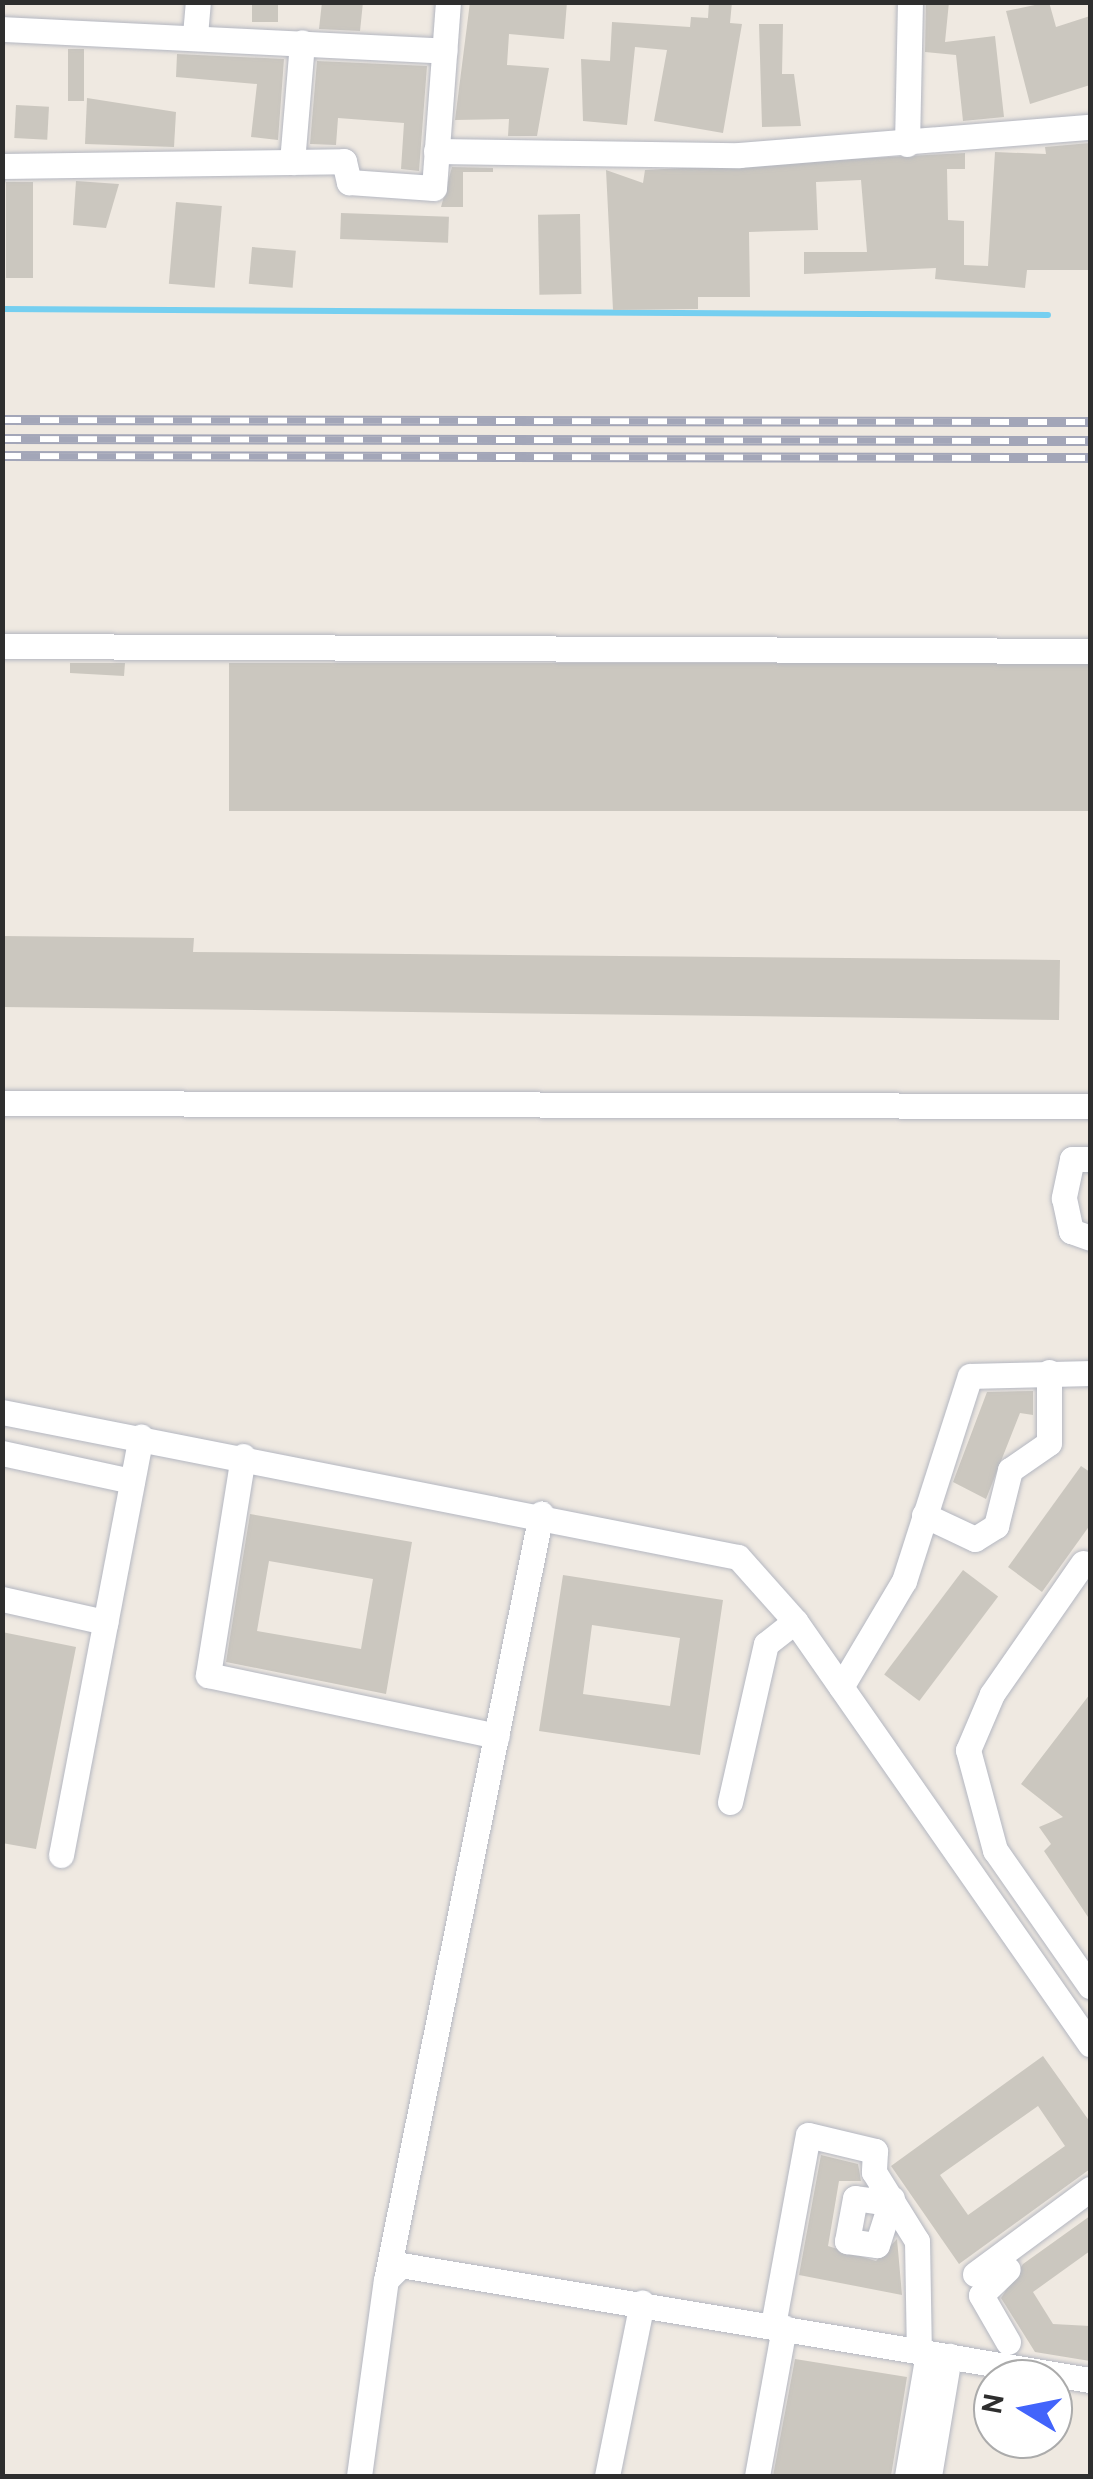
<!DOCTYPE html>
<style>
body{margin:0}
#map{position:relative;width:1093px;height:2479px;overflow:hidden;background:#efe9e1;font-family:Overpass,sans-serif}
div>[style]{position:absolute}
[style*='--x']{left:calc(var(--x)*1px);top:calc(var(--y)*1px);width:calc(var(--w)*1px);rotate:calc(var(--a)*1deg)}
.stream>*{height:6px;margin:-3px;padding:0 3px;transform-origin:3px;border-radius:3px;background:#75cff0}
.building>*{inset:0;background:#cbc7bf;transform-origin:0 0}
.roads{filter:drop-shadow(0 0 2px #b4b7c1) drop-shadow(0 0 2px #b4b7c1)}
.minor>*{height:25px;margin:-12.5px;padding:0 12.5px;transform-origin:12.5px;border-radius:12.5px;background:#fff}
.rail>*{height:10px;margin-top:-5px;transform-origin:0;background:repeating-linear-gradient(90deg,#fff 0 19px,#a3a6b8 0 38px);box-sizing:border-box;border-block:2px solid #a3a6b8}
span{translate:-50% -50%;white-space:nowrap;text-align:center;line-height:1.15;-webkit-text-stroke:8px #fff;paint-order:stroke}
.frame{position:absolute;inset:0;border:5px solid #2e2e2e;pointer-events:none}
.north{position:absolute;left:973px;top:2359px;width:100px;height:100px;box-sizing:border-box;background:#fff;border:2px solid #ababab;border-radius:50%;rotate:280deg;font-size:28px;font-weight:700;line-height:40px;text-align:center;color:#2e2e2e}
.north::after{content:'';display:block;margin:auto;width:35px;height:45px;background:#4264fb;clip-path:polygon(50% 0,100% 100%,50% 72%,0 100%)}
</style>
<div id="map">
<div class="stream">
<i style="--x:2;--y:309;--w:1046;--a:0.33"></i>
</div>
<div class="building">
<i style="left:252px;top:2px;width:26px;height:20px"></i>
<i style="clip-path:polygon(322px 2px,363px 2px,360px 31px,319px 29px)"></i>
<i style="clip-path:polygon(470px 2px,567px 2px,564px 39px,509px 34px,507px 65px,549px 68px,537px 136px,508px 136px,509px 119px,455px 120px)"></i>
<i style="clip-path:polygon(709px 2px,732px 2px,730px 23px,742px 24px,723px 133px,654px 121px,667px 50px,635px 47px,627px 125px,583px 121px,581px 59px,610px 61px,612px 22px,690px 27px,691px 17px,708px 18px)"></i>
<i style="clip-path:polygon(926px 2px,949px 2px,945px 42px,995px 36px,1004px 117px,963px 121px,956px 55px,925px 52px)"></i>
<i style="clip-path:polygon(1049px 2px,1056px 27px,1090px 16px,1090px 85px,1030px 104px,1006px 11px)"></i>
<i style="clip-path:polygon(759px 24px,783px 24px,782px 74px,794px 74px,801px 126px,762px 127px)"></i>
<i style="left:68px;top:49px;width:16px;height:52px"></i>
<i style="clip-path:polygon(177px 54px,284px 59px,278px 140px,251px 137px,257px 84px,176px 77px)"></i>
<i style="clip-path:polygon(317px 61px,427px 66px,419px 171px,401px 169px,404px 123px,338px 118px,336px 145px,310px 144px)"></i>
<i style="clip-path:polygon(87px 98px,176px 112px,174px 147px,85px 144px)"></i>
<i style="left:16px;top:105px;width:33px;height:33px;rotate:3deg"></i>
<i style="clip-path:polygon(1090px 143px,1090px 270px,1027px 270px,1025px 288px,935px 279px,936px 268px,804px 274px,804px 252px,867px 252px,861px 180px,816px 182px,818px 230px,749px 232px,750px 297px,698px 297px,698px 309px,613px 310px,606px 170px,643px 183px,645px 170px,965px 153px,965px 169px,947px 169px,948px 220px,964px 221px,964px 265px,988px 266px,995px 152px,1046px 154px,1045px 147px)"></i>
<i style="clip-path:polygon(452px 167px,493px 168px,493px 172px,463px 172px,463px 207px,441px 207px)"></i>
<i style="clip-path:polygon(76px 181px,119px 184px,106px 228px,73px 225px)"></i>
<i style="left:6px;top:182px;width:27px;height:96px"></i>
<i style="left:176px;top:202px;width:46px;height:82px;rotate:5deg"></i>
<i style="left:341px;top:213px;width:108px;height:26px;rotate:2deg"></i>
<i style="left:580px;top:214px;width:80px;height:42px;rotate:89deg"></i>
<i style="left:252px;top:247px;width:44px;height:37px;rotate:5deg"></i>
<i style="clip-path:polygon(70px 663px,125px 663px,124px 676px,70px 673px)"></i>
<i style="left:229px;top:663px;width:861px;height:148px"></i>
<i style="clip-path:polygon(2px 936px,194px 938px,193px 952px,1060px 960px,1059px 1020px,2px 1007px)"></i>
<i style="clip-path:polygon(1033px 1391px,1033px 1415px,1020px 1413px,986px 1499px,953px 1482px,987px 1392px)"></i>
<i style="clip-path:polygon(1081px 1466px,1090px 1472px,1090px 1525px,1042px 1592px,1008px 1567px)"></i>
<i style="clip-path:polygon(evenodd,250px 1514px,412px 1542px,386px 1694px,226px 1662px,250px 1514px,269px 1561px,373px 1579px,361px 1649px,257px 1631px,269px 1561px)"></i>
<i style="left:963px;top:1570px;width:44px;height:131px;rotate:37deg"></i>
<i style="clip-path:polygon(evenodd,563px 1575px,723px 1600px,700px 1755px,539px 1731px,563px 1575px,592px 1625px,680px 1638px,670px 1706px,583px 1694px,592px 1625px)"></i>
<i style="clip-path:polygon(2px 1632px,76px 1647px,36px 1849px,2px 1843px)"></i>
<i style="clip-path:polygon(1090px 1694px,1090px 1920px,1044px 1851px,1051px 1844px,1039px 1827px,1063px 1817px,1021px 1784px)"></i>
<i style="clip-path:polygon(evenodd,1043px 2056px,1090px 2122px,1090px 2169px,959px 2264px,891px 2166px,1043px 2056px,1038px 2106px,1065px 2146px,968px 2215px,940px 2175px,1038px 2106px)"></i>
<i style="clip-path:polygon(821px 2155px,858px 2164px,861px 2181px,839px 2181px,828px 2246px,876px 2261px,897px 2239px,902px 2295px,799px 2275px)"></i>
<i style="clip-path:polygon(1090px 2216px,1090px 2251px,1033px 2292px,1053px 2324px,1090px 2326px,1090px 2361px,1035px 2352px,1001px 2298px,1023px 2264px)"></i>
<i style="clip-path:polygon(795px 2359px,907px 2377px,891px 2476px,773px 2476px)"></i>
</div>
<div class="roads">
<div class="minor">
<i style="--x:2;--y:29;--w:443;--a:2.8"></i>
<i style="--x:195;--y:35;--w:33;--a:-85"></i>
<i style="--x:907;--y:144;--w:142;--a:-88.8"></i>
<i style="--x:436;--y:151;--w:303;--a:0.8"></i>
<i style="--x:739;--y:155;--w:352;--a:-4.6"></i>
<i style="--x:292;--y:162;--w:120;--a:-85.2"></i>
<i style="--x:2;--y:166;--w:342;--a:-0.8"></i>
<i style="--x:344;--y:161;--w:22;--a:77"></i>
<i style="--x:349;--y:182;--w:85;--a:4"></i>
<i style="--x:434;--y:188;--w:187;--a:-85.7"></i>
<i style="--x:2;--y:646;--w:1088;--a:0.26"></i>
<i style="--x:2;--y:1103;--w:1088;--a:0.16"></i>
<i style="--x:1090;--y:1159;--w:18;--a:180"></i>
<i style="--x:1072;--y:1159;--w:40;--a:102"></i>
<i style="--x:1064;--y:1198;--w:34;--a:78"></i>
<i style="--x:1071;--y:1231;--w:20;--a:20"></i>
<i style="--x:2;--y:1412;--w:750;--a:11.15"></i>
<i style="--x:738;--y:1557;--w:86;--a:48.3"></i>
<i style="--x:795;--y:1621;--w:516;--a:55.11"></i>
<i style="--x:2;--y:1453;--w:133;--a:12.2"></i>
<i style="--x:243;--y:1456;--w:222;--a:99.1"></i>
<i style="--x:208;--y:1675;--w:295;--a:11.9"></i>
<i style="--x:924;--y:1515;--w:56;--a:25.2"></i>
<i style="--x:975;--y:1539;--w:25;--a:-32"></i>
<i style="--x:996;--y:1526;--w:58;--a:-76"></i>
<i style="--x:1010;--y:1470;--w:47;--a:-34.7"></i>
<i style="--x:1049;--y:1443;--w:71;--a:-90"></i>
<i style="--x:1083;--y:1563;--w:160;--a:124.8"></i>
<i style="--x:992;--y:1694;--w:61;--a:113.2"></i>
<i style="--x:968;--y:1750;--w:104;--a:74.9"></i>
<i style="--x:995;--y:1850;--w:166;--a:55.1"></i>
<i style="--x:2;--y:1599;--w:106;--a:12.6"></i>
<i style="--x:841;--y:1687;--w:123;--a:-59.3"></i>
<i style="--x:904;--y:1581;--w:215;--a:-72.2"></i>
<i style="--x:970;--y:1376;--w:120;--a:-1.4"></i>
<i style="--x:730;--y:1802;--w:162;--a:-77.2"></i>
<i style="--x:766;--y:1644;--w:37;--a:-38"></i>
<i style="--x:61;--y:1855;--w:426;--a:-79.2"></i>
<i style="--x:882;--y:2187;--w:15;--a:113"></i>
<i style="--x:876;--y:2201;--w:21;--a:-172"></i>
<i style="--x:855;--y:2198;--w:44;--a:100.5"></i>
<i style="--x:847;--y:2241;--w:30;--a:8"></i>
<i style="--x:877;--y:2245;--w:49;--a:-72.3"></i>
<i style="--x:975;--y:2274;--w:143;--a:-36.5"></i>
<i style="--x:386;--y:2280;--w:782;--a:-78.56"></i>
<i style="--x:773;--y:2325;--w:193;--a:-79.6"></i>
<i style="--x:808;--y:2135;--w:69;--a:13.4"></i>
<i style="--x:875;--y:2151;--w:21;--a:93"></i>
<i style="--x:874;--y:2172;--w:81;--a:58.1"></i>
<i style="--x:917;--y:2241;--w:110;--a:89"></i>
<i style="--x:1008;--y:2342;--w:54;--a:-119.9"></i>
<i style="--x:981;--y:2295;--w:37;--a:-44"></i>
<i style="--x:359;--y:2476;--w:198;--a:-82.2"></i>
<i style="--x:386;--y:2280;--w:21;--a:-45"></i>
<i style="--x:401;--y:2265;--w:699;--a:9.48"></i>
<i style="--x:607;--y:2476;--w:177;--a:-78.6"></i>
<i style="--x:757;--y:2476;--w:151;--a:-79.7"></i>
<i style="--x:907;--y:2476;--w:125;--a:-80.3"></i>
<i style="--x:929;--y:2476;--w:122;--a:-80.5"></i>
</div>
</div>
<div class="rail">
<i style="--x:2;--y:420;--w:1088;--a:0.11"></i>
<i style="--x:2;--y:439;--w:1088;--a:0.11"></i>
<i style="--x:2;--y:456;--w:1088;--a:0.11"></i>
</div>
<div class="frame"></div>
<div class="north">N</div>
</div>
